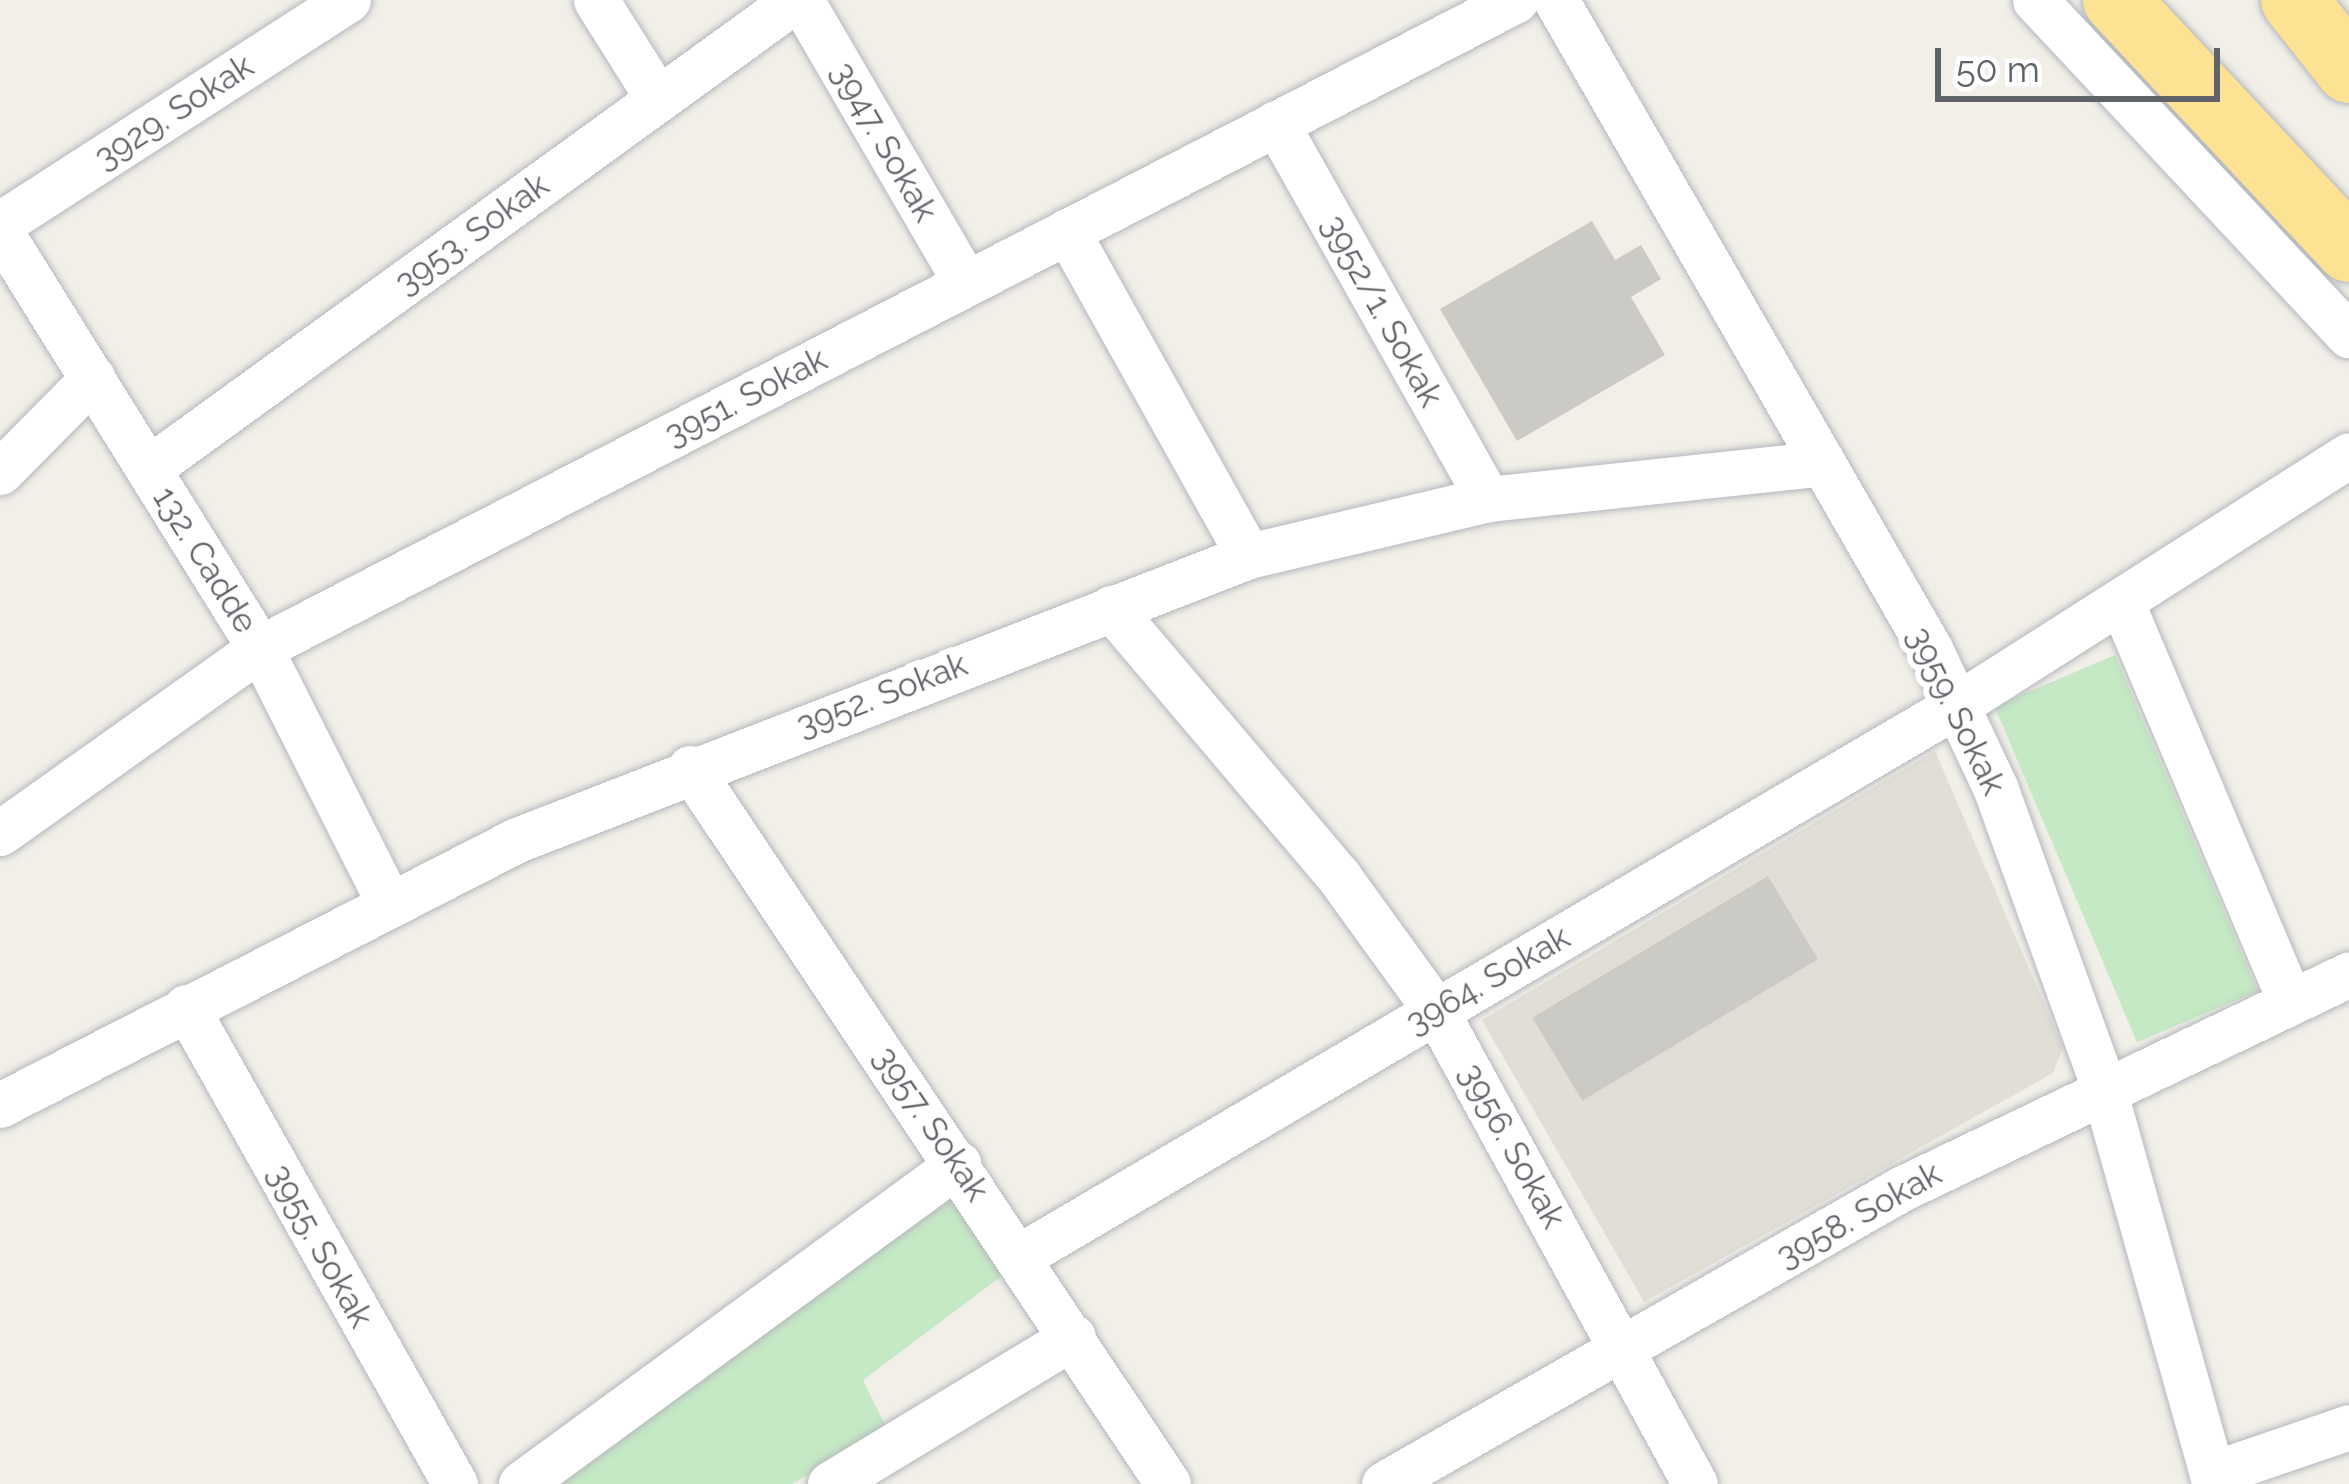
<!DOCTYPE html>
<style>
body{margin:0}
#map{position:relative;width:2349px;height:1484px;overflow:hidden;background:#f1efe8;font-family:Raleway,sans-serif}
div>[style]{position:absolute}
[style*='--x']{left:calc(var(--x)*1px);top:calc(var(--y)*1px);width:calc(var(--w)*1px);rotate:calc(var(--a)*1deg)}
.education>*{inset:0;background:#e1ded6}
.green>*{inset:0;background:#c5e8c5;transform-origin:0 0}
.building>*{inset:0;background:#cccac5;transform-origin:0 0}
.roads{filter:drop-shadow(0 0 3px #b5b8bc) drop-shadow(0 0 3px #b5b8bc)}
.minor>*{height:45px;margin:-22.5px;padding:0 22.5px;transform-origin:22.5px;border-radius:22.5px;background:#fff}
.highway>*{height:66px;margin:-33px;padding:0 33px;transform-origin:33px;border-radius:33px;background:#fde293}
span{translate:-50% -50%;white-space:nowrap;text-align:center;line-height:1.15;-webkit-text-stroke:12px #fff;paint-order:stroke}
.street-label{font-size:33px;color:#5f6368}
.scale{position:absolute;left:1935px;top:48px;width:285px;height:54px;box-sizing:border-box;border:6px solid #5f6368;border-top:0;padding-left:15px;font-size:36px;line-height:42px;white-space:nowrap;color:#5f6368;-webkit-text-stroke:9px #fff;paint-order:stroke}
</style>
<div id="map">
<div class="education">
<i style="clip-path:polygon(1935px 751px,2063px 1047px,2053px 1073px,1644px 1302px,1482px 1020px)"></i>
</div>
<div class="green">
<i style="left:2115px;top:655px;width:365px;height:131px;rotate:67deg"></i>
<i style="clip-path:polygon(939px 1199px,959px 1199px,1007px 1272px,863px 1380px,886px 1427px,792px 1484px,548px 1484px)"></i>
</div>
<div class="building">
<i style="clip-path:polygon(1592px 221px,1615px 260px,1641px 245px,1661px 279px,1631px 297px,1665px 355px,1517px 441px,1440px 309px)"></i>
<i style="left:1768px;top:876px;width:97px;height:275px;rotate:59deg"></i>
</div>
<div class="roads">
<div class="minor">
<i style="--x:596;--y:0;--w:117;--a:57.9"></i>
<i style="--x:801;--y:0;--w:328;--a:59.8"></i>
<i style="--x:1556;--y:0;--w:749;--a:60.05"></i>
<i style="--x:1930;--y:649;--w:153;--a:64.8"></i>
<i style="--x:1995;--y:787;--w:318;--a:70.1"></i>
<i style="--x:2103;--y:1086;--w:413;--a:74.3"></i>
<i style="--x:2035;--y:0;--w:459;--a:46.9"></i>
<i style="--x:1276;--y:123;--w:432;--a:60.6"></i>
<i style="--x:0;--y:224;--w:414;--a:-32.8"></i>
<i style="--x:0;--y:231;--w:491;--a:58.1"></i>
<i style="--x:260;--y:648;--w:284;--a:63.2"></i>
<i style="--x:1067;--y:231;--w:372;--a:60.8"></i>
<i style="--x:149;--y:468;--w:798;--a:-35.92"></i>
<i style="--x:0;--y:472;--w:132;--a:-45.3"></i>
<i style="--x:2121;--y:601;--w:434;--a:67.1"></i>
<i style="--x:1111;--y:608;--w:353;--a:49.7"></i>
<i style="--x:1339;--y:877;--w:165;--a:54.1"></i>
<i style="--x:1436;--y:1011;--w:539;--a:61.3"></i>
<i style="--x:690;--y:768;--w:861;--a:56.27"></i>
<i style="--x:0;--y:833;--w:319;--a:-35.4"></i>
<i style="--x:260;--y:648;--w:1413;--a:-27.29"></i>
<i style="--x:186;--y:1007;--w:548;--a:60.58"></i>
<i style="--x:0;--y:1105;--w:581;--a:-27.14"></i>
<i style="--x:517;--y:840;--w:785;--a:-21.21"></i>
<i style="--x:1249;--y:556;--w:246;--a:-13.4"></i>
<i style="--x:1488;--y:499;--w:337;--a:-6.1"></i>
<i style="--x:1020;--y:1256;--w:1087;--a:-30.46"></i>
<i style="--x:1957;--y:705;--w:465;--a:-32.5"></i>
<i style="--x:2212;--y:1474;--w:145;--a:-18.9"></i>
<i style="--x:521;--y:1484;--w:542;--a:-36.21"></i>
<i style="--x:830;--y:1484;--w:284;--a:-31.2"></i>
<i style="--x:1384;--y:1484;--w:595;--a:-29.71"></i>
<i style="--x:1901;--y:1189;--w:497;--a:-25.6"></i>
</div>
<div class="highway">
<i style="--x:2116;--y:0;--w:341;--a:46.9"></i>
<i style="--x:2294;--y:0;--w:89;--a:51.8"></i>
</div>
</div>
<div class="street-label">
<span style="left:174px;top:112px;rotate:-33deg">3929. Sokak</span>
<span style="left:884px;top:142px;rotate:60deg">3947. Sokak</span>
<span style="left:472px;top:234px;rotate:-36deg">3953. Sokak</span>
<span style="left:1382px;top:311px;rotate:61deg">3952/1. Sokak</span>
<span style="left:746px;top:397px;rotate:-27deg">3951. Sokak</span>
<span style="left:205px;top:560px;rotate:58deg">132. Cadde</span>
<span style="left:882px;top:695px;rotate:-21deg">3952. Sokak</span>
<span style="left:1956px;top:711px;rotate:64deg">3959. Sokak</span>
<span style="left:1488px;top:980px;rotate:-30deg">3964. Sokak</span>
<span style="left:931px;top:1124px;rotate:56deg">3957. Sokak</span>
<span style="left:1512px;top:1146px;rotate:61deg">3956. Sokak</span>
<span style="left:1859px;top:1215px;rotate:-29deg">3958. Sokak</span>
<span style="left:320px;top:1246px;rotate:61deg">3955. Sokak</span>
</div>
<div class="scale">50 m</div>
</div>
